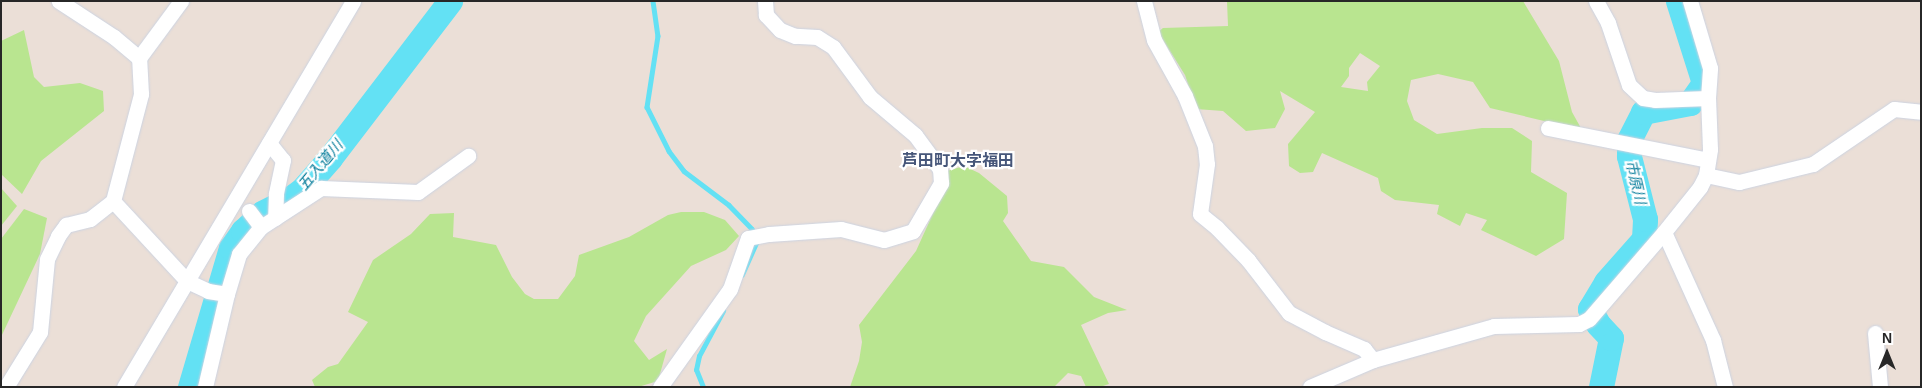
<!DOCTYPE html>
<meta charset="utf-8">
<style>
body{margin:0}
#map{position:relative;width:1922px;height:388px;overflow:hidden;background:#ebdfd7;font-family:Arial,"Noto Sans JP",sans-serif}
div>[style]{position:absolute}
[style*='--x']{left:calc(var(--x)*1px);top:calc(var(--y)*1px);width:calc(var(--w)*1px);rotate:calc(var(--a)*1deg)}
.green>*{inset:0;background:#b9e590}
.stream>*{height:4.5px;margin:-2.25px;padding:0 2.25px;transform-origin:2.25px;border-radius:2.25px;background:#63e1f4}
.river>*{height:25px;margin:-12.5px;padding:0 12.5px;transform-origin:12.5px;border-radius:12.5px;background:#63e1f4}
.roads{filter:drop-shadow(0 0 1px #ccd3e1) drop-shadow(0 0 1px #ccd3e1)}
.minor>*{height:15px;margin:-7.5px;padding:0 7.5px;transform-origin:7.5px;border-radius:7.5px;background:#fff}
span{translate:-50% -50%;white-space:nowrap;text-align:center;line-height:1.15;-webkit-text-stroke:4.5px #fff;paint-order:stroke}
.water-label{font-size:15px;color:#077d9b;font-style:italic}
.quarter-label{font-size:16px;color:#465679;font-weight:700}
.frame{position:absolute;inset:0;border:2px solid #272727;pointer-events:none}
.north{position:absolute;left:1862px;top:328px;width:50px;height:50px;-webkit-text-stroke:4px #fff;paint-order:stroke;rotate:0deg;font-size:14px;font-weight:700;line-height:20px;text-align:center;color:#272727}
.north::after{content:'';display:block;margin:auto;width:18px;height:22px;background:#272727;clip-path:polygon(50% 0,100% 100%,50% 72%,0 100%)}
</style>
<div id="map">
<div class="green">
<i style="clip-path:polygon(evenodd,1227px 1px,1523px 1px,1559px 61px,1572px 112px,1582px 130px,1490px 108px,1473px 82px,1438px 74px,1411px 80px,1407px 101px,1414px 120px,1437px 134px,1482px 128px,1512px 128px,1532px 141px,1531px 172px,1567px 193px,1564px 239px,1536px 256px,1481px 230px,1487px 220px,1466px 213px,1460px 226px,1437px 214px,1439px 205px,1395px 200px,1381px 191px,1378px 178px,1322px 153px,1313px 172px,1300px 173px,1289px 166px,1288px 144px,1315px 112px,1280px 91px,1285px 109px,1275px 128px,1246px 131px,1223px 111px,1196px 109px,1185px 75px,1158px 32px,1163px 28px,1228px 26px,1227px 1px,1360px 53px,1380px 66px,1367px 82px,1368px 91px,1341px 87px,1349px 76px,1349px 68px,1360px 53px)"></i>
<i style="clip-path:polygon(24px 30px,34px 77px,44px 87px,80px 83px,103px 91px,104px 111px,41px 161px,22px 194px,1px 174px,1px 41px)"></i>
<i style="clip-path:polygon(964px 166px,979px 173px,1007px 196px,1008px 213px,1003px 221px,1031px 261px,1064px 267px,1094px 297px,1127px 310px,1108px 313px,1081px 325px,1109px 384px,1100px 387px,1086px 387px,1081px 376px,1068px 373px,1054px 387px,850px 387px,859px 361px,862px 342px,859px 325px,916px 251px,944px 189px,947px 171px)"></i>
<i style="clip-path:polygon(1px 188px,17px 206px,1px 226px)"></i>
<i style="clip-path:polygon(24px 209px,47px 218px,40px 254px,1px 337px,1px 239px)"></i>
<i style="clip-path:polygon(681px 212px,704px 212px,725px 220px,739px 236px,726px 250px,691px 266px,646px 316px,634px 341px,649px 360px,667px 349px,658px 381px,638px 387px,315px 387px,312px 380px,328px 367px,338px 364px,368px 322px,348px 312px,373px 260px,411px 234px,430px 214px,454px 213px,453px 237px,496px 245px,512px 277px,525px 294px,534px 299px,558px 299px,575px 276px,579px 255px,629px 237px,668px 215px)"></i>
</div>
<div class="stream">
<i style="--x:653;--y:1;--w:35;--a:82"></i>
<i style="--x:658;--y:36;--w:72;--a:98.8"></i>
<i style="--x:647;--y:107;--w:49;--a:63.4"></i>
<i style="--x:669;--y:151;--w:25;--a:53"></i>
<i style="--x:684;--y:171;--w:56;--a:37.1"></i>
<i style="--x:729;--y:205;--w:33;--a:46"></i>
<i style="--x:752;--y:229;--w:14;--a:69"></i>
<i style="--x:757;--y:242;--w:36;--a:114"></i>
<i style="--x:703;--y:387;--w:18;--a:-112"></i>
<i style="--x:696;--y:370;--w:14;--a:-78"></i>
<i style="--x:699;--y:356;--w:51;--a:-61.9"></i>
</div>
<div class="river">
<i style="--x:190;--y:387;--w:145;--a:-73.6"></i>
<i style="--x:231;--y:248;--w:21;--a:-55"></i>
<i style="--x:243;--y:231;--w:26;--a:-43"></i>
<i style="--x:262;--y:213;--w:29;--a:-27"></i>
<i style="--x:288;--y:200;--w:17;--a:-36"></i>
<i style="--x:302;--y:190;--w:43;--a:-48.8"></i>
<i style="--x:330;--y:158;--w:198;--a:-52.6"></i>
<i style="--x:1601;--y:387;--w:50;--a:-78.5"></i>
<i style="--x:1611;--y:338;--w:19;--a:-133"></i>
<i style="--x:1598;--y:324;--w:17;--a:-118"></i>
<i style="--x:1590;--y:309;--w:31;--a:-59"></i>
<i style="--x:1606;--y:282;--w:57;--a:-48.5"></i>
<i style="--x:1644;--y:239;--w:20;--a:-87"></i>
<i style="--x:1645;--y:219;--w:65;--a:-104.3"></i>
<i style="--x:1629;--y:156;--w:16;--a:-90"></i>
<i style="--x:1629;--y:140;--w:31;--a:-63"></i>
<i style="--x:1643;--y:112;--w:48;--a:-10.8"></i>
<i style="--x:1690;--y:103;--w:24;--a:-55"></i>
<i style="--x:1704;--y:83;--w:86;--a:-107.6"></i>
</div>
<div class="roads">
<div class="minor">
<i style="--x:1144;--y:1;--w:40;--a:75.6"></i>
<i style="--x:1154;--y:40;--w:64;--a:61"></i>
<i style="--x:1185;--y:96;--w:54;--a:68.2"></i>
<i style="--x:1205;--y:146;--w:18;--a:84"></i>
<i style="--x:1207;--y:164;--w:50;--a:98"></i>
<i style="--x:1200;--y:214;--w:22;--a:39"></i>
<i style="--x:1217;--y:228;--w:45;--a:45.9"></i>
<i style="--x:1248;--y:260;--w:67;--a:52.3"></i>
<i style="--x:1289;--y:313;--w:41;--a:27.8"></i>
<i style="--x:1325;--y:332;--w:43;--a:23.6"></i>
<i style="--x:1364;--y:349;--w:14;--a:51"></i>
<i style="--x:1596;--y:1;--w:25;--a:61"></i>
<i style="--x:1608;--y:23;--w:65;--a:71.3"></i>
<i style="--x:1629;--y:85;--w:19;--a:43"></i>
<i style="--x:1643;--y:98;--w:12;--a:9"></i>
<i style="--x:1655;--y:100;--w:53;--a:-2.2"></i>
<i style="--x:139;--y:58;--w:71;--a:-53.6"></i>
<i style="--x:1548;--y:128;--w:163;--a:11.3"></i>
<i style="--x:269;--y:143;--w:22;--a:51"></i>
<i style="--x:283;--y:160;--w:35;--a:102"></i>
<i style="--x:276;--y:194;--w:24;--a:92"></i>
<i style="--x:1706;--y:175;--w:34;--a:12"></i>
<i style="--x:1739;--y:182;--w:76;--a:-13.7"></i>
<i style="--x:1813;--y:164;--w:98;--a:-34.2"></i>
<i style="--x:1894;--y:109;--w:27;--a:6"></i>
<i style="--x:113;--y:201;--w:109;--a:47.2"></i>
<i style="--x:187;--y:281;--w:23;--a:25"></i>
<i style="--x:208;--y:291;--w:19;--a:9"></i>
<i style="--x:249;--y:211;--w:20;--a:53"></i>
<i style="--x:1664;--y:232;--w:119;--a:65.6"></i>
<i style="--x:1713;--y:340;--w:49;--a:75.7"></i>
<i style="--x:1875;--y:333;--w:54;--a:84.7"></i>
<i style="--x:6;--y:387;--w:65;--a:-58.3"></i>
<i style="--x:40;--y:332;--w:73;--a:-84.5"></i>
<i style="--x:47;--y:259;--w:25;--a:-64"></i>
<i style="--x:58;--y:236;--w:14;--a:-54"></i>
<i style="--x:66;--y:225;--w:25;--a:-14"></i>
<i style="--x:90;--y:219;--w:29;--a:-38"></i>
<i style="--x:113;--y:201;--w:111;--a:-75.3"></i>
<i style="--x:141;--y:94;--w:36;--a:-93"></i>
<i style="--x:139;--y:58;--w:33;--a:-140"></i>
<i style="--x:114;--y:37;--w:66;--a:-146.8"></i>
<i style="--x:124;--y:387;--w:449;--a:-59.3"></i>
<i style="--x:205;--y:387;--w:96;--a:-76.7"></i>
<i style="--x:227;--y:294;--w:42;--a:-73.3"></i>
<i style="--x:239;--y:254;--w:35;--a:-51"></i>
<i style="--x:261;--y:227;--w:72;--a:-33"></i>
<i style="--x:321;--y:188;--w:97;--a:2.4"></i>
<i style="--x:418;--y:192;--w:62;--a:-35.8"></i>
<i style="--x:660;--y:387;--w:120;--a:-54.5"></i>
<i style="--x:730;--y:289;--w:54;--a:-70.6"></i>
<i style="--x:748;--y:238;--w:21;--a:-11"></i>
<i style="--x:769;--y:234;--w:72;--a:-4"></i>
<i style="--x:841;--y:229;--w:44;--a:14.3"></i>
<i style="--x:884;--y:240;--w:30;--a:-17"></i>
<i style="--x:913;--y:231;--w:56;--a:-59.7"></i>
<i style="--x:941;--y:183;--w:14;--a:-94"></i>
<i style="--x:940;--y:169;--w:42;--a:-126.3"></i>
<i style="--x:915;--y:135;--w:59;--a:-139.8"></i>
<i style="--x:870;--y:97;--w:62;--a:-126.5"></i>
<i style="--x:833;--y:47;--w:19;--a:-148"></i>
<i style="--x:817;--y:37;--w:22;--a:-177"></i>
<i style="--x:795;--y:36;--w:16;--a:-158"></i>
<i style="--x:780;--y:30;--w:21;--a:-133"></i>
<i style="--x:766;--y:15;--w:14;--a:-94"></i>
<i style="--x:1310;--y:387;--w:69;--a:-23.2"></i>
<i style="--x:1373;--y:360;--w:126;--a:-15.7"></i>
<i style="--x:1494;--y:326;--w:85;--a:-1.3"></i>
<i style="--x:1579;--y:324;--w:11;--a:-27"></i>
<i style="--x:1589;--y:319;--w:115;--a:-49.2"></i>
<i style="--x:1664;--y:232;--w:58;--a:-51.3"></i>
<i style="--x:1700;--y:187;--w:13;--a:-63"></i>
<i style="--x:1706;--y:175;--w:26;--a:-81"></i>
<i style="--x:1710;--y:149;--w:51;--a:-92.2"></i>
<i style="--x:1708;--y:98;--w:30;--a:-86"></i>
<i style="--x:1710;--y:68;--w:70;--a:-106.6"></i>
</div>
</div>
<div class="water-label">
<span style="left:320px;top:165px;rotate:-50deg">五入道川</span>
<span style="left:1636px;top:182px;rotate:77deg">市原川</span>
</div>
<div class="quarter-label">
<span style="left:958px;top:161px">芦田町大字福田</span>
</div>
<div class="frame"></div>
<div class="north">N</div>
</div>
